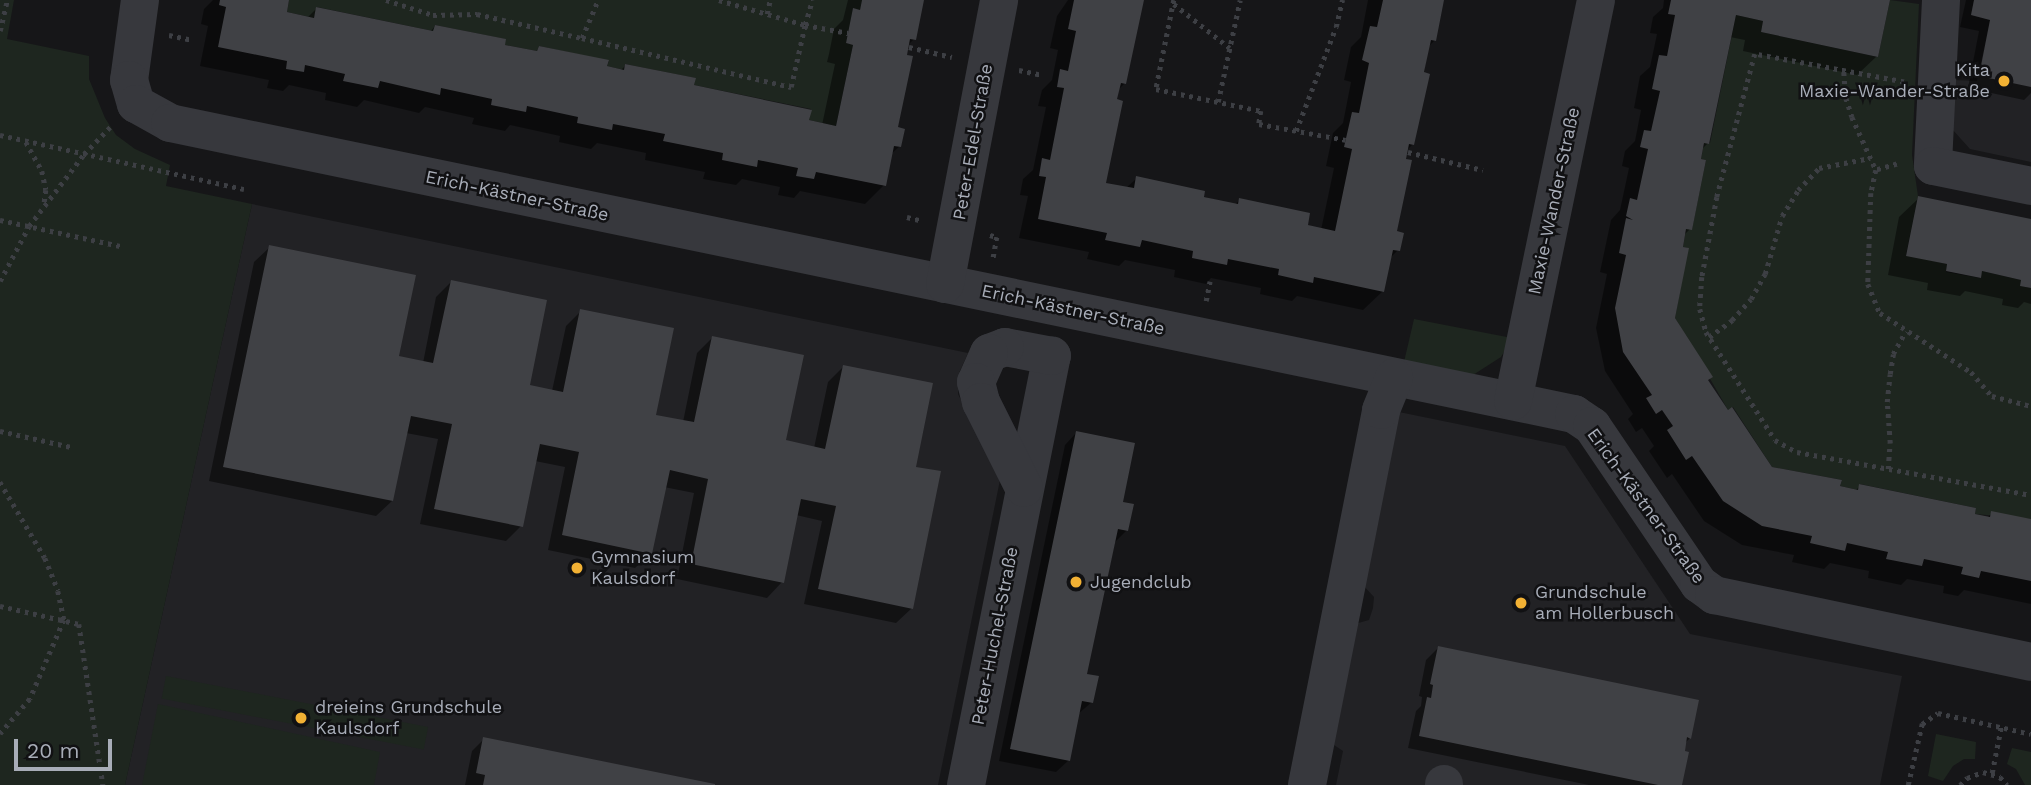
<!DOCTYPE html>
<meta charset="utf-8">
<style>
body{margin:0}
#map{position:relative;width:2031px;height:785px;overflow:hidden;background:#161618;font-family:"Work Sans",sans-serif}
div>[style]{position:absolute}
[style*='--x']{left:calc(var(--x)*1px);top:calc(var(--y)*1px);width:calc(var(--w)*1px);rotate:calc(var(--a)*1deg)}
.built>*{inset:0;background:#222225}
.green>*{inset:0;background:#1e261f;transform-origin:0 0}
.shadow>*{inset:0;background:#0007}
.building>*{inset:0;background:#404145}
.path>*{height:4.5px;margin-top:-2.25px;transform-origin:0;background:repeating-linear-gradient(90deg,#3d3f44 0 3.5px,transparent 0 8.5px)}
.minor>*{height:38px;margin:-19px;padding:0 19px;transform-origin:19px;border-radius:19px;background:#37383d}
.dots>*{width:19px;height:19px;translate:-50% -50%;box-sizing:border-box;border:4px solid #111113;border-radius:50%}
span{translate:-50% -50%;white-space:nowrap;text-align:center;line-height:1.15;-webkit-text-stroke:5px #111113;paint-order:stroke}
.poi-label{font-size:18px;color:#a8adb8}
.right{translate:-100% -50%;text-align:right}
.left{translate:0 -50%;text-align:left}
.street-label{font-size:18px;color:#a8adb8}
.scale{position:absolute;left:14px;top:739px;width:98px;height:32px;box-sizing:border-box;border:4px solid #a8adb8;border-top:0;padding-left:9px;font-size:21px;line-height:24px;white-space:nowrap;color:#a8adb8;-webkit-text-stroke:5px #111113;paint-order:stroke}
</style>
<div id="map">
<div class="built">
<i style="clip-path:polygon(1974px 0,2031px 0,2031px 162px,1970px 149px,1952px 129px,1954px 80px,1977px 81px,1990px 20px,1971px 15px)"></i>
<i style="clip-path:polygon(252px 204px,968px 353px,959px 373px,958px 394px,1000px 480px,938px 785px,125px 785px)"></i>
<i style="clip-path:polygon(1394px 411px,1565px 446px,1690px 634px,1902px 676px,1880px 785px,1336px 785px,1343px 751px,1328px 741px,1351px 625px,1369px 620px,1373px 608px,1374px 597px,1360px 582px)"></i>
</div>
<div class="green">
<i style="clip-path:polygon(0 0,14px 0,7px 39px,89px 56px,89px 79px,105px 118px,116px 135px,135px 149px,170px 165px,166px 186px,252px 204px,125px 785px,0 785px)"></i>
<i style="clip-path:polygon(289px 0,862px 0,860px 10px,853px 9px,848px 33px,846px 43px,853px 45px,836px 126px,809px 120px,811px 109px,694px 85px,695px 78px,625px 64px,624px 70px,607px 66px,609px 61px,539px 46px,537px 51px,505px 45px,505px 39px,435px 25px,433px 31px,317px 7px,314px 18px,287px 12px)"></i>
<i style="clip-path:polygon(1890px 0,1919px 4px,1912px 155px,1918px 196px,1906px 255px,1947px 264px,1946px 272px,1980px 278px,1982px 271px,2021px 280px,2021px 286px,2031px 288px,2031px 519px,1975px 514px,1976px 508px,1860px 484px,1858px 490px,1840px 486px,1842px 480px,1772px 467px,1733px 407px,1728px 410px,1675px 318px,1688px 248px,1683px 247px,1686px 229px,1692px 229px,1706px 160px,1701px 159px,1704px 143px,1710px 143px,1736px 15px,1763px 21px,1761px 32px,1878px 57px)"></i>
<i style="clip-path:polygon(1414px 319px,1512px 338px,1501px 357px,1473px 375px,1404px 362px)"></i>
<i style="left:166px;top:676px;width:267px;height:23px;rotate:11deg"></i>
<i style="clip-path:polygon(158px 704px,380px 752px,374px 785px,142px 785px)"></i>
<i style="clip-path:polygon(1936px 734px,1976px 742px,1975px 759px,1964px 759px,1953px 766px,1943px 781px,1928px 776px)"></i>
<i style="clip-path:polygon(2012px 748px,2031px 752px,2031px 785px,2025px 785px,2016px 769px,2007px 764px)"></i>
</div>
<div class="shadow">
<i style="clip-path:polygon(213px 0,288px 0,285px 13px,307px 18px,317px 8px,430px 32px,435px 26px,502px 46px,535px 53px,539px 48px,605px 68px,620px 71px,625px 66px,822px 125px,835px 64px,827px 62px,829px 54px,834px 29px,843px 20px,848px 0,922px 0,914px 39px,907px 46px,896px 128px,900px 146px,890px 155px,884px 185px,865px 204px,800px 191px,794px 198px,778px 195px,780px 187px,742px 179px,736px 185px,703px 179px,705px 172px,645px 160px,646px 153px,597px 143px,591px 149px,559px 142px,560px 136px,510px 125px,505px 131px,472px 124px,474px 118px,425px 107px,419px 113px,364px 100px,357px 107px,325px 100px,326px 93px,289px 85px,283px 91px,267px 88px,269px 80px,200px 66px,208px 26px,201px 24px,204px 9px)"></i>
<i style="clip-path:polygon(1068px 0,1142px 0,1125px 83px,1117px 91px,1104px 184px,1126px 188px,1137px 178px,1234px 205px,1240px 200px,1321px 230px,1334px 168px,1326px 166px,1333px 133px,1343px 123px,1351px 82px,1344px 80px,1351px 47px,1361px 37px,1368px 0,1443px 0,1435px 40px,1428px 47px,1413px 144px,1406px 151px,1395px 232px,1398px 250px,1389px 259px,1383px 291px,1363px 310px,1297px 296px,1292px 301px,1260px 294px,1261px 288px,1211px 278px,1206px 284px,1174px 277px,1175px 270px,1125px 260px,1119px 266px,1087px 259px,1089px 252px,1019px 238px,1028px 196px,1020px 195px,1023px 179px,1033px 170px,1046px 107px,1038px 106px,1042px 90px,1052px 80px,1058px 50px,1050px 48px,1057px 16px)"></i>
<i style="clip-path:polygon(1664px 0,1888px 0,1877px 56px,1857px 75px,1743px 51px,1745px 40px,1730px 37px,1708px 143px,1701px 150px,1690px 229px,1683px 236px,1673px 318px,1717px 397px,1771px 468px,1838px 487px,1855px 491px,1860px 486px,1973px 515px,1987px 518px,1992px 513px,2031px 521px,2031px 604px,1964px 590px,1958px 596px,1943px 593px,1944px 586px,1907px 579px,1901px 585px,1868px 578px,1869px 571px,1830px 563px,1824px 569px,1792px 562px,1794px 555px,1742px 545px,1704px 521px,1672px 474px,1667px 478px,1649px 451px,1654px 446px,1642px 428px,1636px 432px,1628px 419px,1633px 414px,1605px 371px,1596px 328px,1607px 274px,1600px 272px,1611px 220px,1620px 210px,1629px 168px,1622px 166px,1625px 151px,1635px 141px,1641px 110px,1634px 108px,1640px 76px,1650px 67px,1657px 34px,1650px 33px,1653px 17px,1663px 8px)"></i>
<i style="clip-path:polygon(1966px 0,2031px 0,2031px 93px,2024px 100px,1968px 88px,1979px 31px,1960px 27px)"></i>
<i style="clip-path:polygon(1919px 198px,2031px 221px,2031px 304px,2024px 302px,2018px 308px,2002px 305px,2003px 299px,1965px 291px,1960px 296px,1927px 290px,1928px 283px,1888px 275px,1899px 217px)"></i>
<i style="clip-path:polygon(270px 247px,397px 357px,423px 363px,436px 297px,451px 282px,528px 386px,552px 391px,566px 326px,581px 311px,654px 416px,683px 422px,697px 353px,712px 338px,784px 442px,814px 448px,828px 382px,843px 367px,913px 468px,912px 608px,896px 623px,804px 604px,822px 521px,796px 515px,782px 582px,767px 598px,677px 579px,694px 493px,664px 487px,651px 553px,635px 568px,548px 550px,565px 467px,535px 461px,521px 526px,506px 541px,420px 524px,438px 439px,406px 433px,392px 501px,376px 516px,209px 481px,254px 262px)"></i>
<i style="clip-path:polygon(1077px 432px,1121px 503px,1127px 530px,1115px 542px,1085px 676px,1092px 702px,1078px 714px,1069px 760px,1056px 772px,999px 761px,1065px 445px)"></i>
<i style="clip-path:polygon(1438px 648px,1690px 738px,1685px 743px,1680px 785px,1589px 785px,1408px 748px,1416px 711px,1421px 706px,1422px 697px,1419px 696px,1426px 660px)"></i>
<i style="clip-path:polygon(484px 739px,712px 785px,465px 785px,472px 751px)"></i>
</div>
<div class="building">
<i style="clip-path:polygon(220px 0,289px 0,287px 12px,314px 18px,316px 7px,433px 31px,435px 25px,506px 39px,505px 45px,537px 51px,539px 46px,609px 60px,607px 66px,624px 70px,625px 64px,696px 78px,694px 85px,812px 110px,809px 120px,836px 126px,853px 45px,846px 43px,853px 8px,860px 10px,862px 0,924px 0,916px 40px,910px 39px,907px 55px,913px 56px,898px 127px,905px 129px,901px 147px,894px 146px,886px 186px,816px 172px,814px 179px,796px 176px,798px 168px,758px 160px,757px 167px,722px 160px,723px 153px,663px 141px,665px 134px,613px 124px,612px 130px,577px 123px,578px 117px,527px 106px,526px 112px,491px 105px,492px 99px,441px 88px,440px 95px,380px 81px,378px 88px,343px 81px,345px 74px,305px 65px,304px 72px,286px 69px,287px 61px,218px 47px,226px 7px,219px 5px)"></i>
<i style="clip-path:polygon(1074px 0,1144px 0,1126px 84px,1121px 83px,1117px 99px,1123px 101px,1106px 183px,1134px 188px,1136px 176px,1205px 191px,1204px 197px,1238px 204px,1239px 198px,1310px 213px,1308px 225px,1335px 231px,1352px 149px,1344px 147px,1352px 112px,1359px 113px,1369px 63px,1362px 60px,1370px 26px,1377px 27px,1383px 0,1444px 0,1436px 41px,1431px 40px,1424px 72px,1430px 74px,1414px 145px,1409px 144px,1406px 159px,1412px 160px,1397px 231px,1404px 233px,1400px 251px,1393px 250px,1384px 292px,1314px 277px,1313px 283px,1278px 275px,1279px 269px,1228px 259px,1227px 265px,1192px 258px,1193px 251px,1142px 240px,1140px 247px,1105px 240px,1107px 233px,1038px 219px,1046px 177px,1039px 176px,1042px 158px,1050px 160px,1064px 88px,1057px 87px,1060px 69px,1068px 71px,1076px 31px,1068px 29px)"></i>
<i style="clip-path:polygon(1671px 0,1890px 0,1878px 57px,1761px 32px,1763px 21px,1736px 15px,1709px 144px,1704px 143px,1701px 159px,1706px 160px,1692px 230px,1686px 229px,1683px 247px,1689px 248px,1675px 318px,1713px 377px,1708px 380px,1728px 410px,1732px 407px,1772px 467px,1842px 480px,1840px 486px,1858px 490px,1859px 484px,1976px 508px,1975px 514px,1990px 517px,1991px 511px,2031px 519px,2031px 581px,1981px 571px,1979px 578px,1961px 574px,1963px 567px,1924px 559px,1922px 566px,1886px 559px,1888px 552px,1847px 543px,1845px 551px,1810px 543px,1812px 536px,1762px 526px,1723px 501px,1692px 456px,1686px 460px,1667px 430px,1673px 426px,1662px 410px,1656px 414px,1646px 398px,1652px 395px,1623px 352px,1615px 308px,1626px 255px,1619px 253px,1626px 218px,1633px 220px,1626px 216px,1630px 198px,1637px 200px,1648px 149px,1640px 147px,1644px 130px,1651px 131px,1660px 91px,1652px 89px,1659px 55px,1667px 56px,1675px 15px,1668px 14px)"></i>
<i style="clip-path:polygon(1974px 0,2031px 0,2031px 87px,1979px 76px,1990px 20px,1971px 15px)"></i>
<i style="clip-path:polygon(1918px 196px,2031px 219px,2031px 288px,2020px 286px,2021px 280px,1982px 271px,1981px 278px,1946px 271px,1947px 264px,1906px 256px)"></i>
<i style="clip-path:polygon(269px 245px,416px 275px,399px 356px,433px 363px,451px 280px,547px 300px,530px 385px,563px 392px,580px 309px,674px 328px,656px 415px,694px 422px,712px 336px,804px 355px,786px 440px,825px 449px,843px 365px,933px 383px,916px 467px,941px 471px,913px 609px,818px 589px,836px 506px,801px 499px,784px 583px,691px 564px,708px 479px,670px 470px,652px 554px,562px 535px,579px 452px,540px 444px,523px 527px,434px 509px,452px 424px,411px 416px,393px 501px,223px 467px)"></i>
<i style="clip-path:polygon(1076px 431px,1135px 443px,1123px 502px,1134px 504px,1128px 531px,1118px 529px,1087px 674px,1099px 676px,1093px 703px,1082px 701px,1070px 761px,1010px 749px)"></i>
<i style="clip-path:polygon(1438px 646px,1699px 700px,1691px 739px,1687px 737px,1685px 751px,1689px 752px,1682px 785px,1658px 785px,1419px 736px,1427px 697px,1431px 698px,1433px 685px,1430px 684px)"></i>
<i style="clip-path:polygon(483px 737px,715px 784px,715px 785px,483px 785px,485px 775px,476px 773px)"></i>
</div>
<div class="path">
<i style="--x:386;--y:0;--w:49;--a:17.7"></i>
<i style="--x:433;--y:15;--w:44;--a:-1.3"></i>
<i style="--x:477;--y:14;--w:108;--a:12.9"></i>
<i style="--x:582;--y:38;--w:41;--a:-67.2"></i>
<i style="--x:719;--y:0;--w:90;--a:16.2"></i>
<i style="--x:805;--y:25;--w:26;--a:-74"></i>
<i style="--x:1174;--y:0;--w:91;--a:101.4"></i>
<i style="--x:1156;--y:89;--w:107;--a:11.8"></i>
<i style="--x:1261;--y:111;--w:13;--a:99"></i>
<i style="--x:1259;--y:124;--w:88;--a:10.4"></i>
<i style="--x:1174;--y:4;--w:71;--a:38.2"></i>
<i style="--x:767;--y:14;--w:14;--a:-78"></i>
<i style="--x:0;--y:31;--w:32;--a:-77"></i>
<i style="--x:169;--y:35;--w:24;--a:12"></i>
<i style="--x:582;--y:38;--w:215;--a:13.2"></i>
<i style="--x:791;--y:87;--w:64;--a:-77.3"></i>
<i style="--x:805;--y:25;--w:44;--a:10.5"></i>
<i style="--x:909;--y:47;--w:44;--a:13.1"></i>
<i style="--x:1019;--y:70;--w:25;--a:12"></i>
<i style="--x:1844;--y:72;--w:26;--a:86"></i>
<i style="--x:1846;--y:98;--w:20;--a:72"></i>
<i style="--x:1852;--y:117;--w:58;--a:65.6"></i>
<i style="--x:1904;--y:82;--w:152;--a:-169.4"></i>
<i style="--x:1755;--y:54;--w:148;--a:104.9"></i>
<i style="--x:1717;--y:197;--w:81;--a:100.6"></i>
<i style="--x:1702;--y:277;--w:32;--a:94"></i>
<i style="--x:1700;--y:309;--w:24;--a:75"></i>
<i style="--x:1706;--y:332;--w:128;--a:57.4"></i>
<i style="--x:1775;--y:440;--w:25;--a:29"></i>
<i style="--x:1797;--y:452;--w:238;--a:10.4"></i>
<i style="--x:1218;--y:102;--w:104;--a:-77.8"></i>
<i style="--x:1296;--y:131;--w:111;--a:-69"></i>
<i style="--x:1336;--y:27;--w:28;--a:-77"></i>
<i style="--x:0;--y:135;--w:250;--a:12.5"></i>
<i style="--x:26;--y:142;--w:33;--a:61"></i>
<i style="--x:42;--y:171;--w:19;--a:78"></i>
<i style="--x:46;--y:190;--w:16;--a:97"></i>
<i style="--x:1408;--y:152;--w:77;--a:13.5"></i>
<i style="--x:1897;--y:164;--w:22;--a:164"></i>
<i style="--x:1876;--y:170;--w:24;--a:102"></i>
<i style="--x:1871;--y:193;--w:91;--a:91.9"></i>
<i style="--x:1868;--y:284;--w:31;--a:68"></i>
<i style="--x:1880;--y:313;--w:108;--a:33"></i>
<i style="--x:1971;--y:372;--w:32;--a:49"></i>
<i style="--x:1992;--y:396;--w:40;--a:14.4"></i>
<i style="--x:907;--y:217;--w:16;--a:14"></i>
<i style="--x:0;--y:220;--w:123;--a:12.2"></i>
<i style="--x:990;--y:235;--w:7;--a:16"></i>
<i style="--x:997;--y:237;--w:22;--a:100"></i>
<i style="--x:0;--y:281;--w:62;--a:-62.2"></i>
<i style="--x:29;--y:226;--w:91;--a:-52.6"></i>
<i style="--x:84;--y:154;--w:39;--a:-46"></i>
<i style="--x:1206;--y:301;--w:20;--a:-79"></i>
<i style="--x:1709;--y:337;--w:29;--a:-36"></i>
<i style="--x:1732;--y:320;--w:28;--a:-48"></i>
<i style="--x:1751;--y:299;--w:29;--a:-61"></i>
<i style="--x:1765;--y:274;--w:60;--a:-73.7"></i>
<i style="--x:1782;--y:216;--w:31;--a:-58"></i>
<i style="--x:1798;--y:190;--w:30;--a:-46"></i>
<i style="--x:1819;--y:168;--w:52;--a:-11.1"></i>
<i style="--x:0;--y:431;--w:73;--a:12.7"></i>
<i style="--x:1888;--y:469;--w:26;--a:-86"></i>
<i style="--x:1890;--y:443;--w:41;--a:-94.2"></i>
<i style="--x:1887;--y:402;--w:28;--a:-84"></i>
<i style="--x:1890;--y:374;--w:20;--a:-81"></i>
<i style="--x:1893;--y:354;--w:26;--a:-61"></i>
<i style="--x:0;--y:482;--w:88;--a:59.4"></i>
<i style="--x:45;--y:558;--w:35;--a:68"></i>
<i style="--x:58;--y:591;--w:30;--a:78"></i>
<i style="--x:64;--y:620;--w:86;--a:113.3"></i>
<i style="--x:30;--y:699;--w:46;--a:130.6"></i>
<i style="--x:0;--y:606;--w:81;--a:12.8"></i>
<i style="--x:79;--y:624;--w:163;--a:81.5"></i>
<i style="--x:1992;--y:773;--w:47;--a:-78.9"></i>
<i style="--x:1908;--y:785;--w:63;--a:-77.1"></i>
<i style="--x:1922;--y:724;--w:19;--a:-35"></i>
<i style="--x:1938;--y:713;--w:95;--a:12.7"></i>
<i style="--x:1960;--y:785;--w:10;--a:-45"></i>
<i style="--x:1967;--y:778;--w:17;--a:-21"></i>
<i style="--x:1983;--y:772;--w:18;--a:16"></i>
<i style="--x:2000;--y:777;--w:11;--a:49"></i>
</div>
<div class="minor">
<i style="--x:140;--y:0;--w:81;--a:97.8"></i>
<i style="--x:129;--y:80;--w:25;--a:74"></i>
<i style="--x:136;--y:104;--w:39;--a:29"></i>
<i style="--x:170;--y:123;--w:1434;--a:11.71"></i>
<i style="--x:1574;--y:414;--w:22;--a:34"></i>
<i style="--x:1592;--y:426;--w:191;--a:55.9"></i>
<i style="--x:1699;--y:584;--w:19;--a:36"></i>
<i style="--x:1714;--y:595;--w:324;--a:11.9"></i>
<i style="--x:1941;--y:0;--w:166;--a:92.8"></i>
<i style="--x:1933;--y:166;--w:100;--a:11.5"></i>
<i style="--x:945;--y:284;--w:289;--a:-79.2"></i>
<i style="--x:1513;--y:401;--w:409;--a:-78.3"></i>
<i style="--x:966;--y:785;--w:438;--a:-78.7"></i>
<i style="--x:1052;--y:356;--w:48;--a:-169.2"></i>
<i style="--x:1005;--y:347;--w:17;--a:159"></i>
<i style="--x:989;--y:353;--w:32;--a:114"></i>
<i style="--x:976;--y:382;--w:21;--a:76"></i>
<i style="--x:981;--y:402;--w:96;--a:63.4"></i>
<i style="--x:1307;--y:785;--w:382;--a:-78.8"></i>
<i style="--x:1381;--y:410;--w:35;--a:-68"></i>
<i style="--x:1444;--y:785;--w:1;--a:-90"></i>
</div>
<div class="dots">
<i style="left:2004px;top:81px;background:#f2b134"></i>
<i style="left:577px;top:568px;background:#f2b134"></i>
<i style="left:1076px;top:582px;background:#f2b134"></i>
<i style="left:1521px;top:603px;background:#f2b134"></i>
<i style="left:301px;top:718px;background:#f2b134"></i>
</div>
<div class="poi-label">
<span class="right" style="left:1990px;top:81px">Kita<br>Maxie-Wander-Straße</span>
<span class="left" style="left:591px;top:568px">Gymnasium<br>Kaulsdorf</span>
<span class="left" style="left:1090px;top:582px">Jugendclub</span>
<span class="left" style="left:1535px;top:603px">Grundschule<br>am Hollerbusch</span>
<span class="left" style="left:315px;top:718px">dreieins Grundschule<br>Kaulsdorf</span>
</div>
<div class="street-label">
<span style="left:973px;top:142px;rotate:-80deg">Peter-Edel-Straße</span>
<span style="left:517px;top:196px;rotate:12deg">Erich-Kästner-Straße</span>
<span style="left:1554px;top:201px;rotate:-78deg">Maxie-Wander-Straße</span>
<span style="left:1073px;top:310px;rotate:12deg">Erich-Kästner-Straße</span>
<span style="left:1646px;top:506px;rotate:54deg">Erich-Kästner-Straße</span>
<span style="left:995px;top:636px;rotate:-79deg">Peter-Huchel-Straße</span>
</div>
<div class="scale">20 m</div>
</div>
